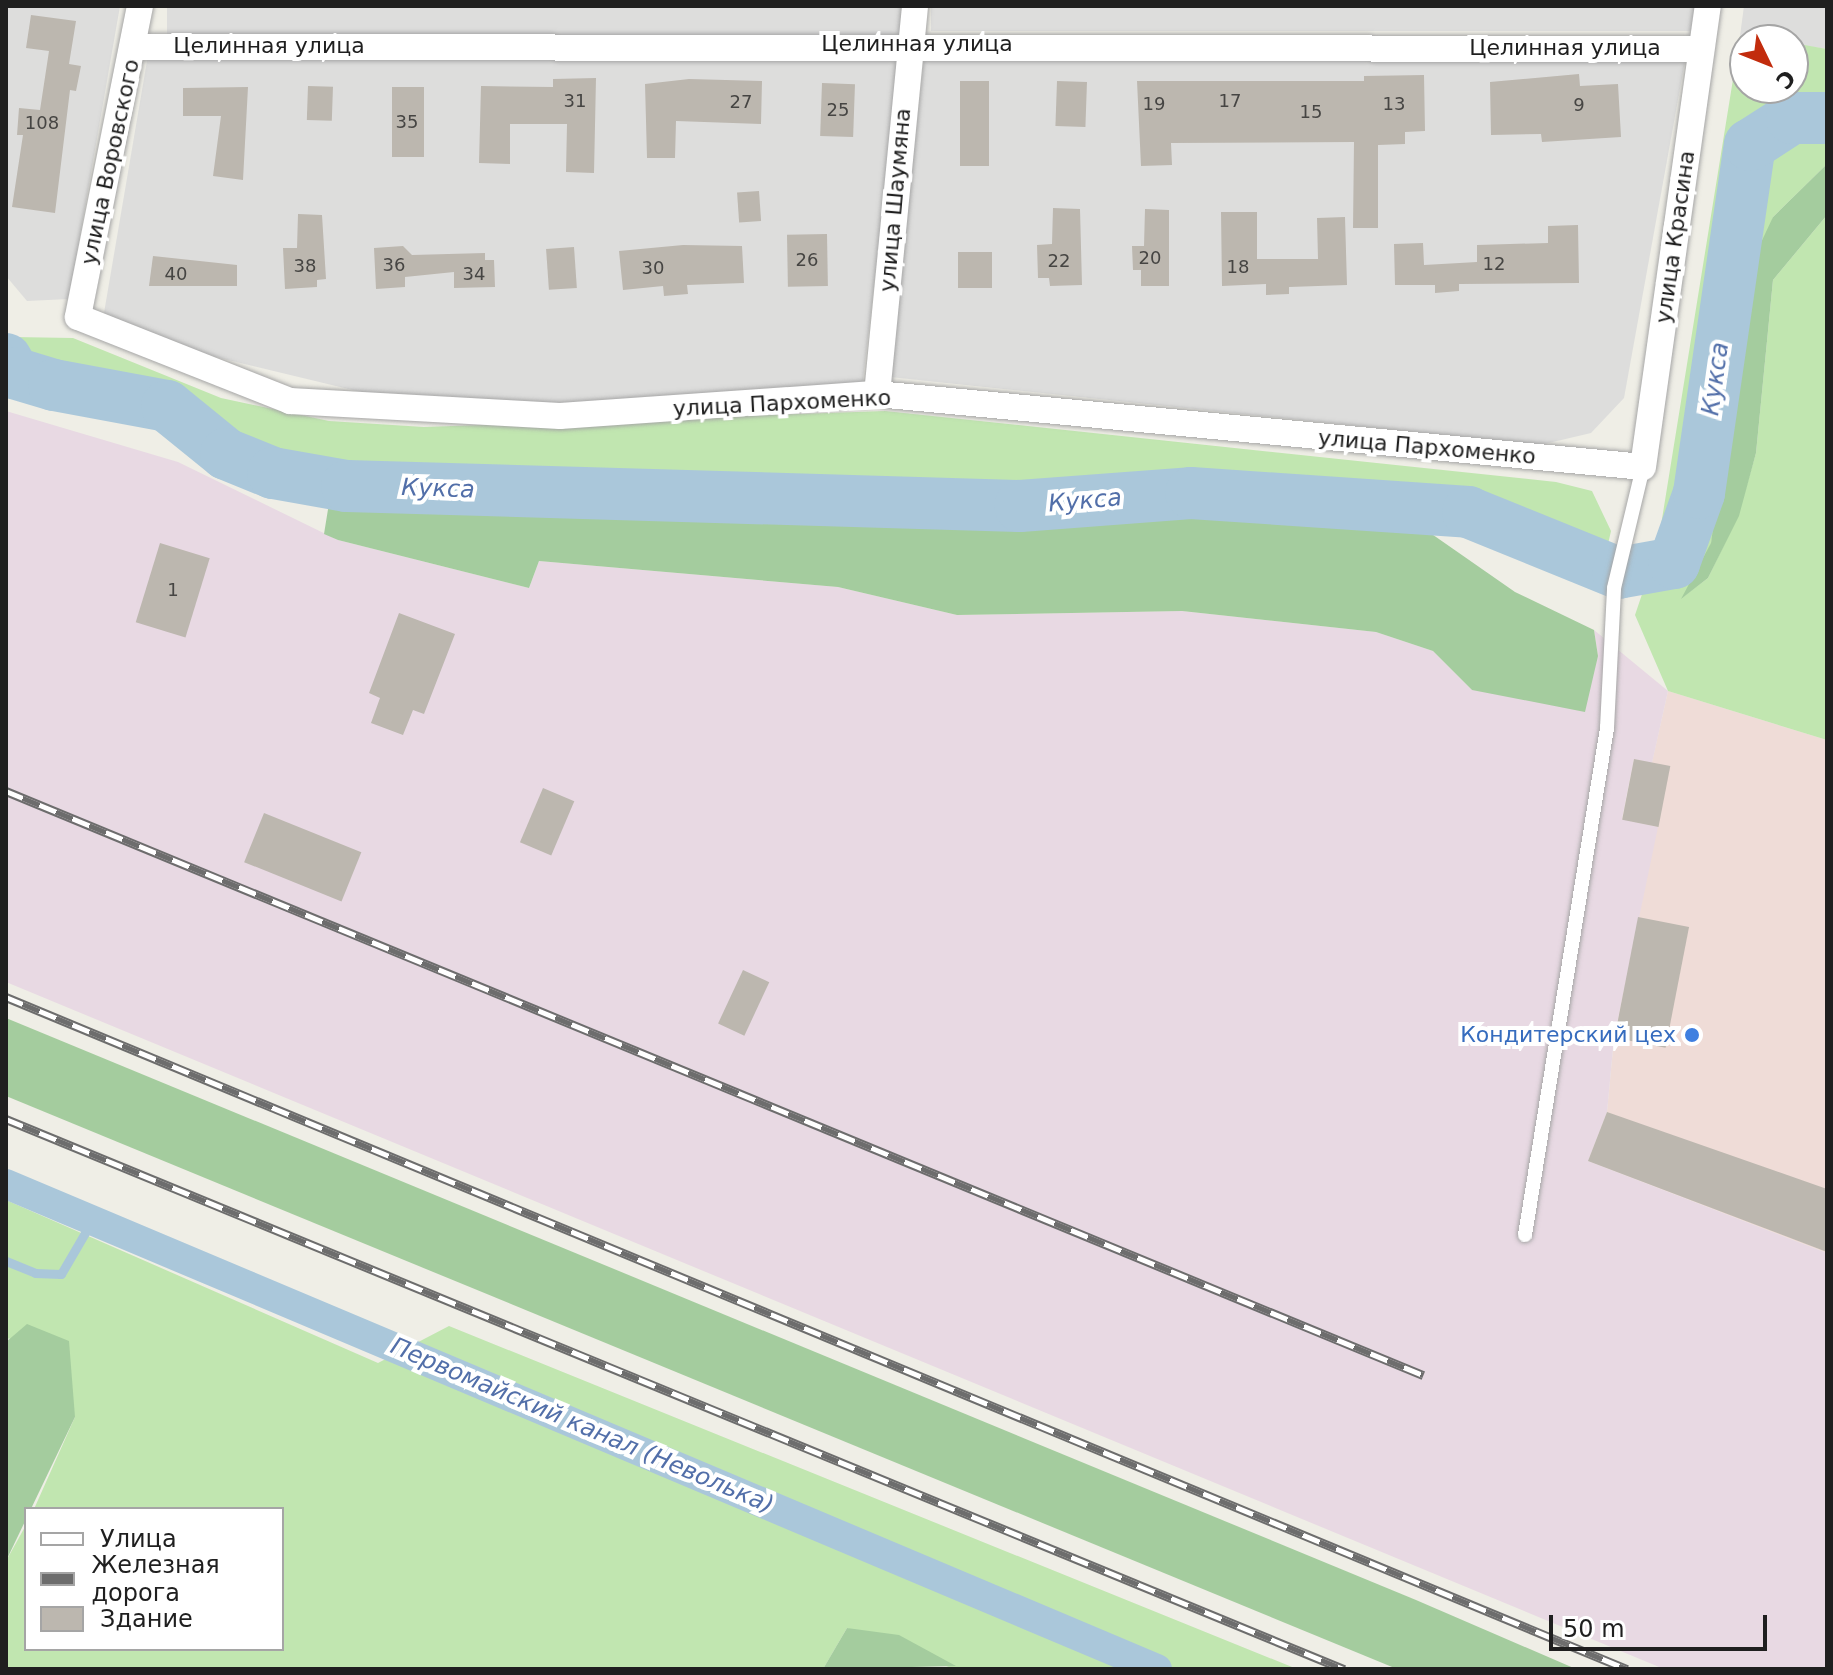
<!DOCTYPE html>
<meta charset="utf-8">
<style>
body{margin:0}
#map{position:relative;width:1833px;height:1675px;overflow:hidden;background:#efeee6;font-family:"DejaVu Sans",sans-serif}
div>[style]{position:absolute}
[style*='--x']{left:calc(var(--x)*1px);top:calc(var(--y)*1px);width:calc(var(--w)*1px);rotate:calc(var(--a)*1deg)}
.residential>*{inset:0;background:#dddddc;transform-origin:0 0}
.commercial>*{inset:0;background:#efdcd7}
.industrial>*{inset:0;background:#e8d9e3}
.grass>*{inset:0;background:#c1e6b0}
.forest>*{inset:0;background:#a4cc9e}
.stream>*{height:9px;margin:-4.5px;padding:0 4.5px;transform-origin:4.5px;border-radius:4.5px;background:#aac7da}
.canal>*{height:30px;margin:-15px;padding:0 15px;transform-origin:15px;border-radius:15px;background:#aac7da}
.river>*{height:52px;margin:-26px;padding:0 26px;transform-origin:26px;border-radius:26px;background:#aac7da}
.building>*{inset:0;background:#bcb7af;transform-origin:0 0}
.roads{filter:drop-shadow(0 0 2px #a6a6a6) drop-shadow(0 0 2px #a6a6a6)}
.service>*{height:14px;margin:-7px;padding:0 7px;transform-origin:7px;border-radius:7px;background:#fff}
.minor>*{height:26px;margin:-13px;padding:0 13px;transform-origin:13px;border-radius:13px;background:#fff}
.rail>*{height:9px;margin-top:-4.5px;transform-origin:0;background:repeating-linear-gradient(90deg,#fff 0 18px,#6d6d6d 0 36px);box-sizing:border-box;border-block:2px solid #6d6d6d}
.dots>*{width:22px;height:22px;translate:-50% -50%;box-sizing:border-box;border:4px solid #fff;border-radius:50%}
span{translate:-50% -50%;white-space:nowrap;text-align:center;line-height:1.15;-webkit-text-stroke:8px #fff;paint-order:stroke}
.number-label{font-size:18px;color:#464543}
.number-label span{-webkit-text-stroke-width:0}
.street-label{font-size:22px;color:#1f1f1f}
.shop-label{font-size:22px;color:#366cbe}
.right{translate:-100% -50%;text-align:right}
.water-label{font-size:24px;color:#526fa9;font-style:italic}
.frame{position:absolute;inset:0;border:8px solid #1f1f1f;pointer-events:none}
.legend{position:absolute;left:24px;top:1507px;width:260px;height:144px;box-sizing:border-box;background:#fff;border:2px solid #a5a5a5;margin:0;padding:10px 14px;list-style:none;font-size:24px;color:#1f1f1f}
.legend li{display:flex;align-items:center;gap:16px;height:40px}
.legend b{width:40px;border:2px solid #a5a5a5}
.north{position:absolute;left:1729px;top:24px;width:80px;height:80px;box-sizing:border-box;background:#fff;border:2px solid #a5a5a5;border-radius:50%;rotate:133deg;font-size:22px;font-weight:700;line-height:32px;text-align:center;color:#1f1f1f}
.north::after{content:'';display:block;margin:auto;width:28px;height:36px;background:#c22c0d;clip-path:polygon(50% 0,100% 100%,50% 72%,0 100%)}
.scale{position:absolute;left:1549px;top:1615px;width:218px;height:36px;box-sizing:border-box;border:4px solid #1f1f1f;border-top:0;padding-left:10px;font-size:24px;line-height:28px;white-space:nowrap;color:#1f1f1f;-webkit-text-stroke:6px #fff;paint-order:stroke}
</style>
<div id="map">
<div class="residential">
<i style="clip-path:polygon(6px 6px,120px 6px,69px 299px,27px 301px,6px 276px)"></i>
<i style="left:167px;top:6px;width:738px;height:29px"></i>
<i style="left:931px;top:6px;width:766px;height:25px"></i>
<i style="clip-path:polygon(1744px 6px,1827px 6px,1827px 49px,1740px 36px)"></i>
<i style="clip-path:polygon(148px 55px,901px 60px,862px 387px,555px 405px,365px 393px,178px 348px,104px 313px)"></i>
<i style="clip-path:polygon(924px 56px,1685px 61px,1624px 398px,1591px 433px,1540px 445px,890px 377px)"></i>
</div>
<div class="commercial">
<i style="clip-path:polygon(1668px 691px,1827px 740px,1827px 1253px,1588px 1161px,1607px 1112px,1614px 1038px,1657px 827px,1622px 820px,1634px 759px,1652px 762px)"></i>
</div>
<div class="industrial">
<i style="clip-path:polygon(6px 411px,178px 462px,338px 540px,529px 588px,539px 561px,838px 587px,957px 615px,1182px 611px,1376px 632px,1433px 651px,1472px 690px,1598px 656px,1594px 630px,1668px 691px,1652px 763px,1634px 759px,1622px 819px,1658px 827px,1614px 1038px,1607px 1112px,1588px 1161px,1827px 1253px,1827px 1669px,1664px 1669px,6px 982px)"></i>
</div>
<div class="grass">
<i style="clip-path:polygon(1740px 36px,1770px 40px,1745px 40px,1745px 88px,1793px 88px,1793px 43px,1827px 49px,1827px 164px,1773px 217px,1711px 544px,1683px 597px,1708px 578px,1738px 516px,1756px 453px,1773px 280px,1827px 215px,1827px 740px,1668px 691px,1635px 615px,1657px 550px)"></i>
<i style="clip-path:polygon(13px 337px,73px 338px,221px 398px,329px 421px,424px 427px,885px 411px,1556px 482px,1592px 491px,1611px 531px,1606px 553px,1461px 500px,1164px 482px,1000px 494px,332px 470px,226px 438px,176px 398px,22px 362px)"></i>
<i style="clip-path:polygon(6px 1200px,378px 1363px,449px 1326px,1297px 1669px,954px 1669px,847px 1628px,823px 1669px,6px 1669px,6px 1561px,26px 1525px,26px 1649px,282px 1649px,282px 1509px,34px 1509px,75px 1417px,9px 1338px,6px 1342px)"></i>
</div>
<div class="forest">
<i style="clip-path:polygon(1827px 164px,1827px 215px,1773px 280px,1756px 453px,1739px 516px,1708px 578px,1681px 599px,1711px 543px,1750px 266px,1773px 217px)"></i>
<i style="clip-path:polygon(330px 497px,850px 522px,1191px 507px,1426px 530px,1515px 592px,1594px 630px,1598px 656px,1585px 712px,1472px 690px,1433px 651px,1376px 632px,1182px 611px,957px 615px,838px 587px,539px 561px,529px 588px,338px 540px,324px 534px)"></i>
<i style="clip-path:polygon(6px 1018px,1416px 1600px,1576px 1669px,1397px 1669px,6px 1096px)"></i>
<i style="clip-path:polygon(27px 1324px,69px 1341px,75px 1417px,6px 1561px,6px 1342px)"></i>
<i style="clip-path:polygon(847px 1628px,899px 1635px,956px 1666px,823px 1669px)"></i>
</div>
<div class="stream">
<i style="--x:6;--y:1261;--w:31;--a:22"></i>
<i style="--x:35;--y:1273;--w:26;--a:2"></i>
<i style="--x:61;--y:1274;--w:61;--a:-59.7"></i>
</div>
<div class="canal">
<i style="--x:6;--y:1184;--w:1249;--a:22.85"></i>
</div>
<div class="river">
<i style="--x:6;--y:359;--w:16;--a:60"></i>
<i style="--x:14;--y:373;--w:42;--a:16.7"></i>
<i style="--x:54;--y:385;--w:115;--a:10.5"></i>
<i style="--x:167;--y:406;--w:76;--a:39.1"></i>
<i style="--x:226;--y:454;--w:51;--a:22"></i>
<i style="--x:273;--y:473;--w:75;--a:10"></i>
<i style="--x:347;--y:486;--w:673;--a:1.7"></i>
<i style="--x:1020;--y:506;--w:171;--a:-4.3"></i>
<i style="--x:1191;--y:493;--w:278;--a:3.9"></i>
<i style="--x:1468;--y:512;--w:162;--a:22.1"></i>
<i style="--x:1618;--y:573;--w:57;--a:-10.1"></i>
<i style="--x:1674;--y:563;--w:74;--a:-70.3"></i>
<i style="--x:1699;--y:493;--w:352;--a:-81.7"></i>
<i style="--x:1750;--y:145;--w:50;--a:-32.7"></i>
<i style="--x:1792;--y:118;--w:35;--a:0"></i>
</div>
<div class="building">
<i style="clip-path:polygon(31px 15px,76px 21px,69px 64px,81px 66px,76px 91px,70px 90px,55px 213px,12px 207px,23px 135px,17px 135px,19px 108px,40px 110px,49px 51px,26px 48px)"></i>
<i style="clip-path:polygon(1579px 74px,1580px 86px,1618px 84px,1621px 137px,1542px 142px,1541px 134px,1491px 135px,1490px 82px)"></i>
<i style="clip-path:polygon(1424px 75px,1425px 131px,1405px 132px,1405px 144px,1378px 145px,1378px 228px,1353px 228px,1354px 142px,1171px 143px,1172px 165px,1141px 166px,1137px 81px,1364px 81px,1364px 76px)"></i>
<i style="clip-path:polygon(596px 78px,594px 173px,566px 172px,567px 124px,510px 124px,510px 164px,479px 163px,481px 86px,553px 87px,553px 79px)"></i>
<i style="clip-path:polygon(689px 79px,762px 81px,761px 124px,676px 121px,675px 158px,647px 158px,645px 84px)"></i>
<i style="left:960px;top:81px;width:29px;height:85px"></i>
<i style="left:1057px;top:81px;width:30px;height:45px;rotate:2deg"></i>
<i style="left:822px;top:83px;width:33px;height:53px;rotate:2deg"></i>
<i style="left:308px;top:86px;width:25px;height:34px;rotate:2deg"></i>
<i style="clip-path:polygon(248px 87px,243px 180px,213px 176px,221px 116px,183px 116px,183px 88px)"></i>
<i style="left:392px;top:87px;width:32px;height:70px"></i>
<i style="left:759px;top:191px;width:30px;height:22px;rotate:86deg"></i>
<i style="clip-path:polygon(1053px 208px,1080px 209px,1082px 285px,1050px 286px,1049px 278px,1038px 278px,1037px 245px,1052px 244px)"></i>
<i style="clip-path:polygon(1145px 209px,1169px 210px,1169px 286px,1141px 286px,1141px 270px,1133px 270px,1132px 246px,1144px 246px)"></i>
<i style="clip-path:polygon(1221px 212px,1257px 212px,1257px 259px,1318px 259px,1317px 218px,1345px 217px,1347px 285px,1289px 287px,1289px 294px,1266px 295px,1266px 284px,1222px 286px)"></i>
<i style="clip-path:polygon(298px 214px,322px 215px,326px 279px,317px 280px,317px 287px,285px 289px,283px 248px,297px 248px)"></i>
<i style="clip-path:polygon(1578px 225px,1579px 283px,1459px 284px,1459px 291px,1435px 293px,1435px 285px,1395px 285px,1394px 244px,1423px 243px,1424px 265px,1477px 262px,1477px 245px,1548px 243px,1548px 226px)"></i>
<i style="left:827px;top:234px;width:52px;height:40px;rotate:89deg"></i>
<i style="clip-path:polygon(683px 245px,742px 246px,744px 283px,687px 285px,688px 294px,664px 296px,663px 286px,623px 290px,619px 251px)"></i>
<i style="clip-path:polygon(403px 246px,412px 255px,485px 253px,485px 260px,494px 260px,495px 287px,454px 288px,454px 272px,405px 277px,405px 287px,376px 289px,374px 248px)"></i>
<i style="left:574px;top:247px;width:41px;height:28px;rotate:86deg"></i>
<i style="left:958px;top:252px;width:34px;height:36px"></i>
<i style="clip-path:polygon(153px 256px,237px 265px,237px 286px,149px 286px)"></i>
<i style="left:160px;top:543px;width:52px;height:83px;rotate:17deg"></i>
<i style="clip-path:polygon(399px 613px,455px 634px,424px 714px,413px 710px,403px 735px,371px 723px,380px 698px,369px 693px)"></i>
<i style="left:1634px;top:759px;width:37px;height:62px;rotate:11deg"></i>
<i style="left:543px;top:788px;width:34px;height:59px;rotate:23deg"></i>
<i style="left:264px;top:813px;width:105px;height:53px;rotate:22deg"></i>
<i style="left:1638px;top:917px;width:52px;height:123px;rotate:11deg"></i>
<i style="left:743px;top:970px;width:29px;height:59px;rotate:25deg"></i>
<i style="clip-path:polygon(1607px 1112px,1827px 1189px,1827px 1252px,1588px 1161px)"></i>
</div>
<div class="roads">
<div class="service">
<i style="--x:1525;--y:1235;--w:514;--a:-80.81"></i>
<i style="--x:1607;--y:728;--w:140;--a:-87.1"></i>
<i style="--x:1614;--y:588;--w:124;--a:-76.5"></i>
</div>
<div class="minor">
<i style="--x:140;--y:6;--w:317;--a:101.3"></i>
<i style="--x:78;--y:317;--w:228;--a:21.6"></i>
<i style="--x:290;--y:401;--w:270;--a:3.2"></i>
<i style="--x:560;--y:416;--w:318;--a:-4"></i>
<i style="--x:877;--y:394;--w:769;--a:5.44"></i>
<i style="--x:1643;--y:467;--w:466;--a:-82"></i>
<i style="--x:134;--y:47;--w:1566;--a:0.07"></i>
<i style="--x:877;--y:394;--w:390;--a:-84.4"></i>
</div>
</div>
<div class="rail">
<i style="--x:6;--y:791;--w:1533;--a:22.4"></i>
<i style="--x:6;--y:997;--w:1755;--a:22.52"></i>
<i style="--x:6;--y:1119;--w:1447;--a:22.35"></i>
</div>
<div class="dots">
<i style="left:1692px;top:1035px;background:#3f7fe0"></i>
</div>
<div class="number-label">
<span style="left:575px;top:101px">31</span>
<span style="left:1230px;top:101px">17</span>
<span style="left:741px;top:102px">27</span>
<span style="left:1154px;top:104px">19</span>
<span style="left:1394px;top:104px">13</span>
<span style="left:1579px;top:105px">9</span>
<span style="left:838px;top:110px">25</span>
<span style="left:1311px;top:112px">15</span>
<span style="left:407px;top:122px">35</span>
<span style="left:42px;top:123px">108</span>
<span style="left:1150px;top:258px">20</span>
<span style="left:807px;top:260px">26</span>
<span style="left:1059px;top:261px">22</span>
<span style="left:1494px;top:264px">12</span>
<span style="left:394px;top:265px">36</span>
<span style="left:305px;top:266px">38</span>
<span style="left:1238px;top:267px">18</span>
<span style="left:653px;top:268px">30</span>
<span style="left:176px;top:274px">40</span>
<span style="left:474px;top:274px">34</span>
<span style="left:173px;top:590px">1</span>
</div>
<div class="street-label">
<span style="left:917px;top:44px">Целинная улица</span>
<span style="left:269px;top:46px">Целинная улица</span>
<span style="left:1565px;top:48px">Целинная улица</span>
<span style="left:110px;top:162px;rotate:-78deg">улица Воровского</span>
<span style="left:895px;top:200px;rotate:-85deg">улица Шаумяна</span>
<span style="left:1675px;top:237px;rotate:-82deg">улица Красина</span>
<span style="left:782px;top:403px;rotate:-3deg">улица Пархоменко</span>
<span style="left:1427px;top:447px;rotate:5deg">улица Пархоменко</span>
</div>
<div class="shop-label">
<span class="right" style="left:1676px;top:1035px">Кондитерский цех</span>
</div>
<div class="water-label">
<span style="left:1716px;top:379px;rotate:-82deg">Кукса</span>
<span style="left:438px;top:489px;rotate:2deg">Кукса</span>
<span style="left:1085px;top:501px;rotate:-5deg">Кукса</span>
<span style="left:582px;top:1426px;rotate:23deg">Первомайский канал (Неволька)</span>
</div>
<div class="frame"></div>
<ul class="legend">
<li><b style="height:10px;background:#fff"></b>Улица</li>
<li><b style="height:10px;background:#6d6d6d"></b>Железная дорога</li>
<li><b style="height:22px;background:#bcb7af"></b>Здание</li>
</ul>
<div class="north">С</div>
<div class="scale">50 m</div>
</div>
